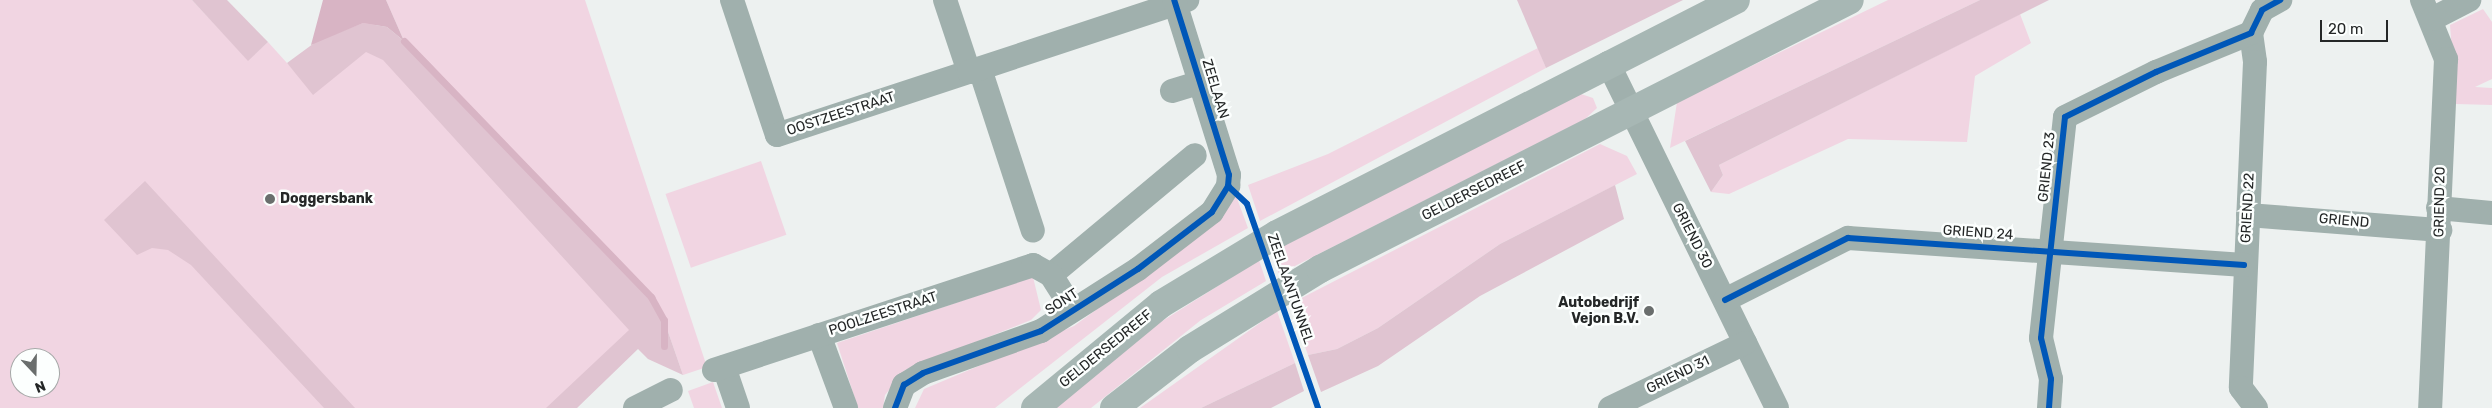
<!DOCTYPE html>
<style>
body{margin:0}
#map{position:relative;width:2492px;height:408px;overflow:hidden;background:#edf1f0;font-family:Rubik,sans-serif}
div>[style]{position:absolute}
[style*='--x']{left:calc(var(--x)*1px);top:calc(var(--y)*1px);width:calc(var(--w)*1px);rotate:calc(var(--a)*1deg)}
.green>*{inset:0;background:#f1d5e2;transform-origin:0 0}
.forest>*{inset:0;background:#e0c4d1}
.water>*{inset:0;background:#d8b4c4}
.stream>*{height:7px;margin:-3.5px;padding:0 3.5px;transform-origin:3.5px;border-radius:3.5px;background:#d8b4c4}
.minor>*{height:24px;margin:-12px;padding:0 12px;transform-origin:12px;border-radius:12px;background:#a0b0ad}
.secondary>*{height:28px;margin:-14px;padding:0 14px;transform-origin:14px;border-radius:14px;background:#a7b7b4}
.cycleway>*{height:6px;margin:-3px;padding:0 3px;transform-origin:3px;border-radius:3px;background:#0057b8}
.dots>*{width:14px;height:14px;translate:-50% -50%;box-sizing:border-box;border:2px solid #fcfffe;border-radius:50%}
span{translate:-50% -50%;white-space:nowrap;text-align:center;line-height:1.15;-webkit-text-stroke:5px #fcfffe;paint-order:stroke}
.street-label{font-size:14px;color:#242727}
.poi-label{font-size:14px;color:#242727;font-weight:700}
.left{translate:0 -50%;text-align:left}
.right{translate:-100% -50%;text-align:right}
.north{position:absolute;left:10px;top:348px;width:50px;height:50px;box-sizing:border-box;background:#fcfffe;border:1px solid #a6a9a8;border-radius:50%;rotate:159deg;font-size:14px;font-weight:700;line-height:20px;text-align:center;color:#242727}
.north::after{content:'';display:block;margin:auto;width:18px;height:22px;background:#6a6e6d;clip-path:polygon(50% 0,100% 100%,50% 72%,0 100%)}
.scale{position:absolute;left:2320px;top:20px;width:68px;height:22px;box-sizing:border-box;border:2px solid #242727;border-top:0;padding-left:6px;font-size:15px;line-height:18px;white-space:nowrap;color:#242727;-webkit-text-stroke:4px #fcfffe;paint-order:stroke}
</style>
<div id="map">
<div class="green">
<i style="clip-path:polygon(evenodd,0 0,192px 0,248px 60px,268px 42px,296px 73px,364px 14px,648px 314px,549px 408px,0 408px,0 0,20px 358px,50px 358px,50px 388px,20px 388px,20px 358px)"></i>
<i style="clip-path:polygon(386px 0,585px 0,707px 367px,683px 375px,665px 323px,641px 286px,404px 41px)"></i>
<i style="clip-path:polygon(1888px 0,1980px 0,1670px 148px,1677px 102px)"></i>
<i style="clip-path:polygon(2483px 9px,2492px 22px,2492px 79px,2475px 87px,2492px 88px,2492px 105px,2456px 104px,2450px 25px)"></i>
<i style="clip-path:polygon(2020px 14px,2031px 43px,1975px 76px,1967px 142px,1848px 139px,1729px 194px,1711px 192px,1723px 175px,1719px 165px)"></i>
<i style="clip-path:polygon(1538px 48px,1546px 68px,1260px 221px,1248px 185px,1328px 154px)"></i>
<i style="clip-path:polygon(1581px 94px,1593px 98px,1597px 108px,1584px 120px,1279px 274px,1271px 252px)"></i>
<i style="clip-path:polygon(1600px 144px,1627px 156px,1637px 174px,1500px 244px,1378px 328px,1337px 349px,1308px 355px,1290px 304px)"></i>
<i style="left:761px;top:161px;width:78px;height:101px;rotate:71deg"></i>
<i style="clip-path:polygon(1235px 193px,1248px 228px,1162px 277px,995px 408px,915px 408px,924px 389px,1074px 326px,1215px 223px)"></i>
<i style="clip-path:polygon(1259px 260px,1266px 281px,1201px 320px,1091px 408px,1054px 408px,1145px 332px)"></i>
<i style="clip-path:polygon(1033px 277px,1041px 310px,1031px 320px,905px 370px,885px 395px,883px 408px,858px 408px,837px 343px)"></i>
<i style="clip-path:polygon(1277px 311px,1295px 363px,1201px 408px,1140px 408px)"></i>
<i style="clip-path:polygon(713px 382px,722px 408px,694px 408px,688px 391px)"></i>
</div>
<div class="forest">
<i style="clip-path:polygon(192px 0,227px 0,268px 42px,248px 61px)"></i>
<i style="clip-path:polygon(1517px 0,1683px 0,1546px 68px)"></i>
<i style="clip-path:polygon(1980px 0,2049px 0,1719px 165px,1723px 175px,1711px 192px,1685px 141px)"></i>
<i style="clip-path:polygon(363px 23px,387px 27px,428px 61px,641px 286px,665px 323px,683px 375px,648px 359px,638px 349px,577px 408px,546px 408px,629px 330px,383px 60px,366px 52px,313px 95px,287px 63px,317px 41px)"></i>
<i style="clip-path:polygon(145px 181px,355px 408px,324px 408px,191px 265px,168px 250px,152px 248px,137px 255px,104px 220px)"></i>
<i style="clip-path:polygon(1615px 185px,1624px 219px,1480px 296px,1378px 366px,1321px 392px,1308px 355px,1337px 349px,1378px 328px,1500px 244px)"></i>
<i style="clip-path:polygon(1295px 363px,1304px 391px,1271px 408px,1201px 408px)"></i>
</div>
<div class="water">
<i style="clip-path:polygon(323px 0,386px 0,404px 41px,387px 27px,363px 23px,311px 45px)"></i>
</div>
<div class="stream">
<i style="--x:404;--y:41;--w:356;--a:46"></i>
<i style="--x:651;--y:297;--w:26;--a:61"></i>
<i style="--x:664;--y:320;--w:26;--a:90"></i>
</div>
<div class="minor">
<i style="--x:732;--y:0;--w:142;--a:71.6"></i>
<i style="--x:777;--y:135;--w:202;--a:-18.2"></i>
<i style="--x:969;--y:72;--w:76;--a:-108.4"></i>
<i style="--x:2422;--y:0;--w:64;--a:67.9"></i>
<i style="--x:2446;--y:59;--w:349;--a:92.6"></i>
<i style="--x:2432;--y:19;--w:42;--a:-27.2"></i>
<i style="--x:2251;--y:33;--w:29;--a:82"></i>
<i style="--x:2255;--y:62;--w:326;--a:92.5"></i>
<i style="--x:2241;--y:388;--w:25;--a:53"></i>
<i style="--x:1608;--y:63;--w:384;--a:63.9"></i>
<i style="--x:980;--y:69;--w:170;--a:71.9"></i>
<i style="--x:969;--y:72;--w:230;--a:-18.3"></i>
<i style="--x:1172;--y:91;--w:30;--a:-17"></i>
<i style="--x:2438;--y:208;--w:54;--a:5.3"></i>
<i style="--x:2248;--y:215;--w:193;--a:4.5"></i>
<i style="--x:1051;--y:275;--w:187;--a:-39.8"></i>
<i style="--x:1725;--y:300;--w:138;--a:-26.8"></i>
<i style="--x:1848;--y:238;--w:397;--a:3.9"></i>
<i style="--x:819;--y:335;--w:78;--a:69.7"></i>
<i style="--x:724;--y:367;--w:43;--a:71.1"></i>
<i style="--x:714;--y:370;--w:336;--a:-18.2"></i>
<i style="--x:1033;--y:265;--w:21;--a:29"></i>
<i style="--x:1051;--y:275;--w:41;--a:57.8"></i>
<i style="--x:635;--y:408;--w:40;--a:-26.6"></i>
<i style="--x:895;--y:408;--w:25;--a:-69"></i>
<i style="--x:904;--y:385;--w:22;--a:-32"></i>
<i style="--x:923;--y:373;--w:125;--a:-19.6"></i>
<i style="--x:1041;--y:331;--w:115;--a:-32.6"></i>
<i style="--x:1138;--y:269;--w:93;--a:-37.6"></i>
<i style="--x:1212;--y:212;--w:31;--a:-58"></i>
<i style="--x:1228;--y:186;--w:11;--a:-85"></i>
<i style="--x:1229;--y:175;--w:183;--a:-107.4"></i>
<i style="--x:1610;--y:408;--w:150;--a:-25.7"></i>
<i style="--x:2049;--y:408;--w:29;--a:-86"></i>
<i style="--x:2051;--y:379;--w:42;--a:-103.7"></i>
<i style="--x:2041;--y:338;--w:222;--a:-83.8"></i>
<i style="--x:2065;--y:117;--w:102;--a:-26.3"></i>
<i style="--x:2156;--y:72;--w:103;--a:-22.3"></i>
<i style="--x:2251;--y:33;--w:25;--a:-64"></i>
<i style="--x:2262;--y:10;--w:21;--a:-29"></i>
</div>
<div class="secondary">
<i style="--x:1035;--y:408;--w:163;--a:-39.5"></i>
<i style="--x:1161;--y:304;--w:135;--a:-31.1"></i>
<i style="--x:1277;--y:234;--w:515;--a:-27.01"></i>
<i style="--x:1114;--y:408;--w:96;--a:-37.8"></i>
<i style="--x:1190;--y:349;--w:153;--a:-31.6"></i>
<i style="--x:1320;--y:269;--w:594;--a:-26.91"></i>
</div>
<div class="cycleway">
<i style="--x:1228;--y:186;--w:26;--a:43"></i>
<i style="--x:1247;--y:204;--w:216;--a:70.8"></i>
<i style="--x:1725;--y:300;--w:138;--a:-26.8"></i>
<i style="--x:1848;--y:238;--w:397;--a:3.9"></i>
<i style="--x:895;--y:408;--w:25;--a:-69"></i>
<i style="--x:904;--y:385;--w:22;--a:-32"></i>
<i style="--x:923;--y:373;--w:125;--a:-19.6"></i>
<i style="--x:1041;--y:331;--w:115;--a:-32.6"></i>
<i style="--x:1138;--y:269;--w:93;--a:-37.6"></i>
<i style="--x:1212;--y:212;--w:31;--a:-58"></i>
<i style="--x:1228;--y:186;--w:11;--a:-85"></i>
<i style="--x:1229;--y:175;--w:183;--a:-107.4"></i>
<i style="--x:2049;--y:408;--w:29;--a:-86"></i>
<i style="--x:2051;--y:379;--w:42;--a:-103.7"></i>
<i style="--x:2041;--y:338;--w:222;--a:-83.8"></i>
<i style="--x:2065;--y:117;--w:102;--a:-26.3"></i>
<i style="--x:2156;--y:72;--w:103;--a:-22.3"></i>
<i style="--x:2251;--y:33;--w:25;--a:-64"></i>
<i style="--x:2262;--y:10;--w:21;--a:-29"></i>
</div>
<div class="dots">
<i style="left:270px;top:199px;background:#6a6e6d"></i>
<i style="left:1649px;top:311px;background:#6a6e6d"></i>
</div>
<div class="street-label">
<span style="left:1215px;top:89px;rotate:73deg">ZEELAAN</span>
<span style="left:841px;top:114px;rotate:-18deg">OOSTZEESTRAAT</span>
<span style="left:2047px;top:167px;rotate:-84deg">GRIEND 23</span>
<span style="left:1474px;top:191px;rotate:-27deg">GELDERSEDREEF</span>
<span style="left:2440px;top:202px;rotate:-89deg">GRIEND 20</span>
<span style="left:2248px;top:208px;rotate:-87deg">GRIEND 22</span>
<span style="left:2344px;top:221px;rotate:5deg">GRIEND</span>
<span style="left:1978px;top:233px;rotate:4deg">GRIEND 24</span>
<span style="left:1692px;top:236px;rotate:63deg">GRIEND 30</span>
<span style="left:1290px;top:289px;rotate:71deg">ZEELAANTUNNEL</span>
<span style="left:1062px;top:302px;rotate:-33deg">SONT</span>
<span style="left:883px;top:314px;rotate:-18deg">POOLZEESTRAAT</span>
<span style="left:1106px;top:349px;rotate:-39deg">GELDERSEDREEF</span>
<span style="left:1678px;top:375px;rotate:-26deg">GRIEND 31</span>
</div>
<div class="poi-label">
<span class="left" style="left:280px;top:199px">Doggersbank</span>
<span class="right" style="left:1639px;top:311px">Autobedrijf<br>Vejon B.V.</span>
</div>
<div class="north">N</div>
<div class="scale">20 m</div>
</div>
